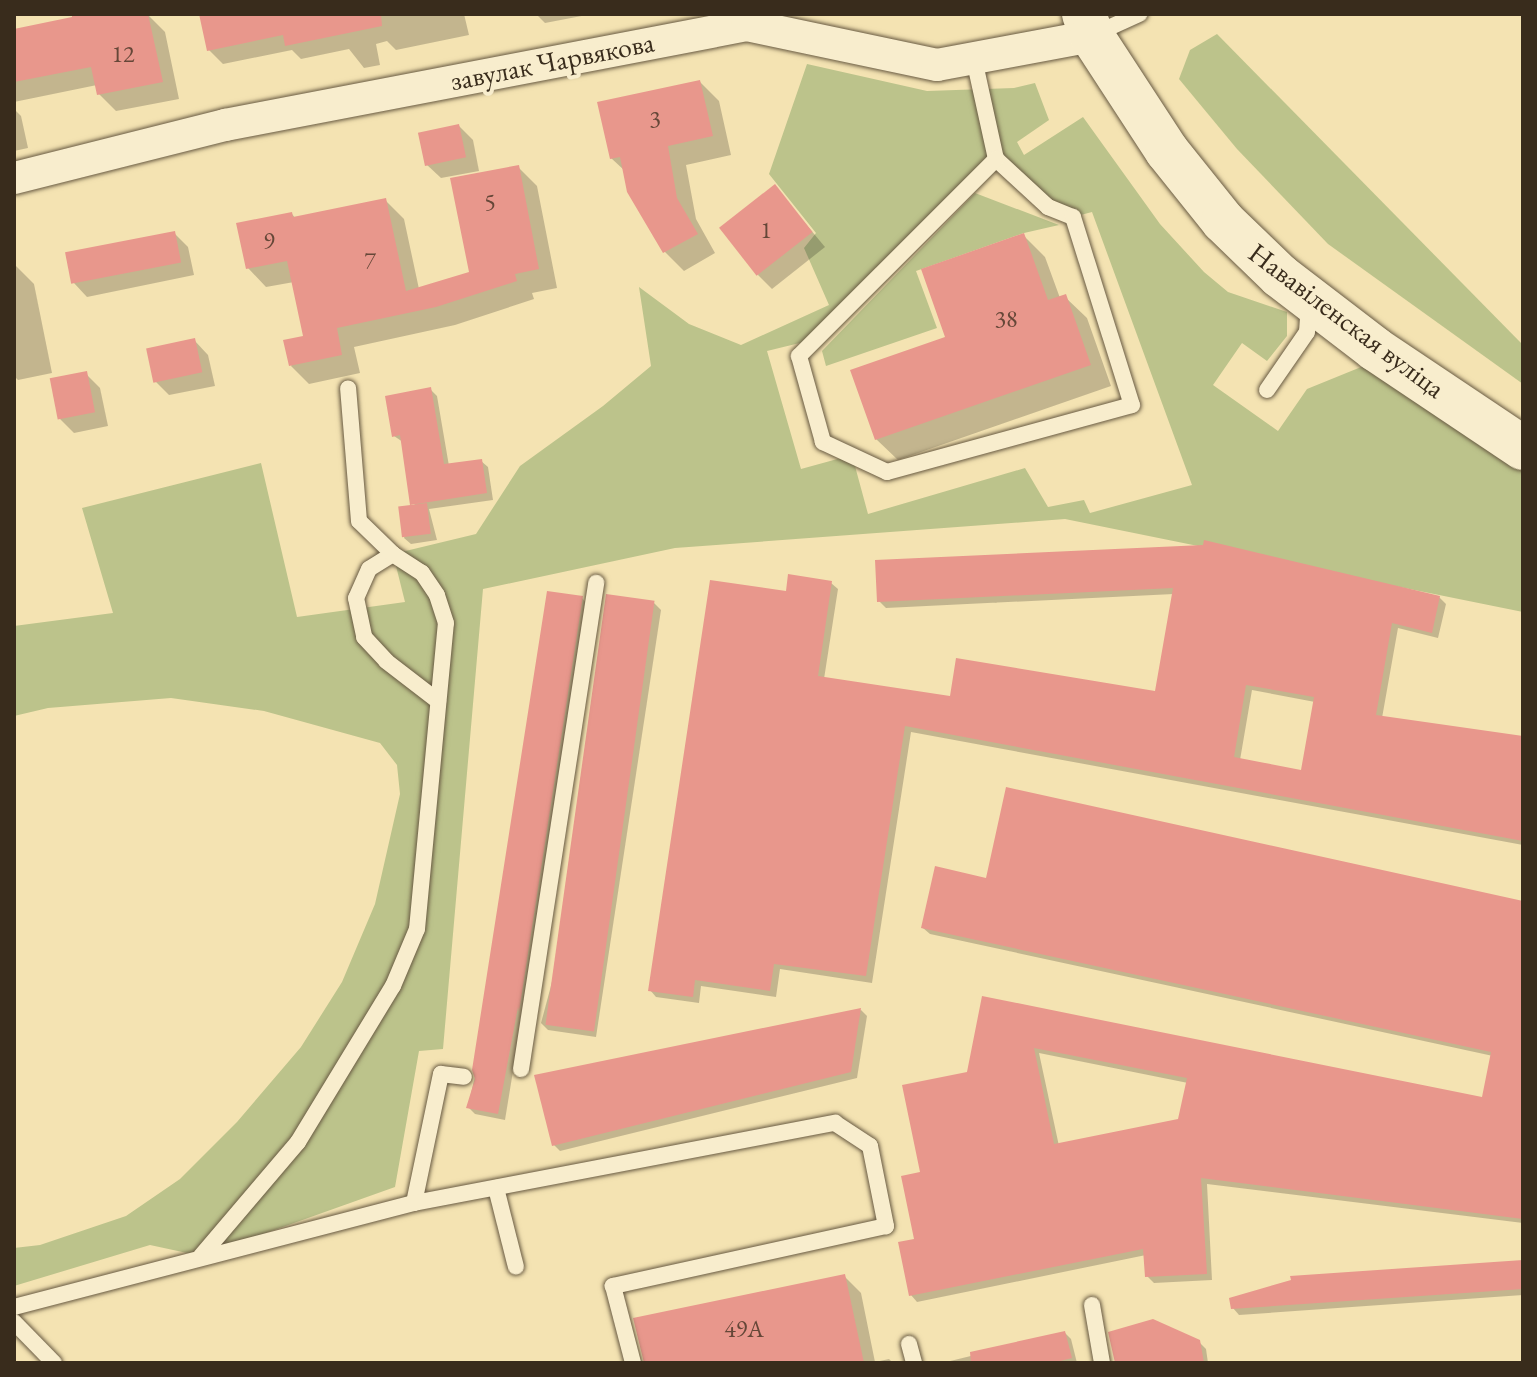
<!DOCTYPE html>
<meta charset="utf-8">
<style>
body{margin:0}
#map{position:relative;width:1537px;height:1377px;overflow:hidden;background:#f4e3b2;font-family:"EB Garamond",serif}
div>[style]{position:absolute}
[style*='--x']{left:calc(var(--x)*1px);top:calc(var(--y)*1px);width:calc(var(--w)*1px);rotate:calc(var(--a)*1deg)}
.green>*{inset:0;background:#bcc38b}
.shadow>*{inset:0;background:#0003}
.building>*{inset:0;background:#e8978c;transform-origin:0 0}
.roads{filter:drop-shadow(0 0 2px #685a42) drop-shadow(0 0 2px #685a42)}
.lane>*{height:16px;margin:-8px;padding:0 8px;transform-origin:8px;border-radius:8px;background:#f8edcd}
.street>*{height:32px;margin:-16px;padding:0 16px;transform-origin:16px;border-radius:16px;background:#f8edcd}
.secondary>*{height:44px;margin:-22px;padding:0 22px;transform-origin:22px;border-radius:22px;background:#f8edcd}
span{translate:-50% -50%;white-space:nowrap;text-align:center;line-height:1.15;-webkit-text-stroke:8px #f8edcd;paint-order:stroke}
.number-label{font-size:24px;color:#654738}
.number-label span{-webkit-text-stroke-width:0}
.street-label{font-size:28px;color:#392c1c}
.frame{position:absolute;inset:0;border:16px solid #392c1c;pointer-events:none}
</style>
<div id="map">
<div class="green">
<i style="clip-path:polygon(1217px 34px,1523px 345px,1523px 384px,1328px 244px,1237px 149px,1179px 79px,1190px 50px)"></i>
<i style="clip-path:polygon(evenodd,807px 64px,927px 91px,1014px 88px,1035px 83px,1049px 120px,1017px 142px,1024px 155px,1083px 117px,1160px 224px,1204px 272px,1228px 292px,1287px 312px,1287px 336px,1267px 361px,1242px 343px,1213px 385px,1278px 431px,1307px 389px,1366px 365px,1523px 472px,1523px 612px,1065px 519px,675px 548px,483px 589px,443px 1049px,419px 1051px,395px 1187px,201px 1256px,150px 1245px,14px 1286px,14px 1248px,40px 1245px,126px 1216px,180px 1179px,237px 1122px,301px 1047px,342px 982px,375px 904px,400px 794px,397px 765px,380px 743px,264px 711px,171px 698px,48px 708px,14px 716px,14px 626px,113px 613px,82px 508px,261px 463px,297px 617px,405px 602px,393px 554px,476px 534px,520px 466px,603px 406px,651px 366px,639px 287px,689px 324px,741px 345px,829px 305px,804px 248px,816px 233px,769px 174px,807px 64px,997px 160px,1073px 217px,1092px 212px,1192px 485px,1090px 513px,1084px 500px,1048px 507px,1025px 468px,868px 514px,852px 455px,801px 469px,767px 351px,816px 339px,997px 160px)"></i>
<i style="clip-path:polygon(975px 193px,1059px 225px,1024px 233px,916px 271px,937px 328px,826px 366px,822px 351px)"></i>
</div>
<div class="shadow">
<i style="clip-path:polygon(74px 14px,148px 15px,165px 32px,179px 99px,116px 111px,99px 94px,97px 85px,14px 102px,14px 31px,75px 19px)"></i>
<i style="clip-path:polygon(220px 14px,464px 14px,469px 35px,396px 50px,387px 41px,376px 44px,380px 65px,364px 68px,349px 49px,301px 59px,292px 50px,223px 64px,209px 50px)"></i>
<i style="clip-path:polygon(536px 14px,592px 14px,545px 23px)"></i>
<i style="clip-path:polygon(700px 82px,719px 101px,731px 155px,686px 165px,696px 219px,715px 253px,684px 271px,665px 252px,629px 192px,625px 171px,611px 158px)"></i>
<i style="clip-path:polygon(14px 109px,21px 116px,28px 148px,14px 151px)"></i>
<i style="clip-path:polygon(459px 126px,473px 140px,479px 171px,441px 178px,426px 164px)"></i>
<i style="clip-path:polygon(518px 167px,537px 186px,557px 288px,532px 293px,534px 299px,455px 325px,354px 347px,360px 373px,309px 384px,291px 366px,306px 337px,294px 282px,266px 287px,248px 268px,292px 214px,296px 219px,385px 200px,404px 219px,419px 289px,471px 273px)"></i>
<i style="clip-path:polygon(774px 186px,825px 247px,772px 289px,758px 275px)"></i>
<i style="clip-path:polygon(174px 233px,188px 247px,194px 275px,87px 297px,73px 282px)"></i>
<i style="clip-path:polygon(1024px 236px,1045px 257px,1060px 298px,1065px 297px,1087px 318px,1111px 386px,898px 460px,876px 439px)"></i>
<i style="clip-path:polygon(14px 264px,34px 284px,52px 373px,18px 380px,14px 376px)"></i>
<i style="clip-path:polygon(194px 340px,208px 355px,215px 386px,169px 395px,155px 381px)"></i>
<i style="clip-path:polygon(86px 374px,100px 388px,108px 426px,74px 433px,60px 419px)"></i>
<i style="clip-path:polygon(430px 389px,437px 396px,449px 466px,481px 461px,488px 467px,493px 500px,429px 509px,437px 540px,411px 544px,404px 538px,415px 507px,403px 442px,394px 436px)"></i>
<i style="clip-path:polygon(evenodd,877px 562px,1439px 597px,1446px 604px,1438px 638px,1398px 628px,1382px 718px,1523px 738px,1523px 845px,911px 732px,872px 983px,780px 969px,776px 997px,701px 986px,699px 1003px,656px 997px,650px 990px,831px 583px,838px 589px,824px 679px,952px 698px,1157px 694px,1174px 594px,886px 608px,879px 601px,877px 562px,1252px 690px,1315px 702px,1303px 772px,1240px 760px,1252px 690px)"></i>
<i style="clip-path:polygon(582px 598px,589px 606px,505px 1120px,475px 1114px,468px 1107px)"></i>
<i style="clip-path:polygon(654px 603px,661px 610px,596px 1037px,548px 1030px,541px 1023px)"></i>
<i style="clip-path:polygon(evenodd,988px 880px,1523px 903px,1523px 1223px,1207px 1184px,1212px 1280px,1154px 1283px,1147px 1276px,1146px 1255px,917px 1302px,911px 1295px,922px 1174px,968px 1074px,983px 998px,1484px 1099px,1493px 1056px,930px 934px,923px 928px,988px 880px,1039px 1053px,1188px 1083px,1180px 1121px,1059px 1146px,1039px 1053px)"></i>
<i style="clip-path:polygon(861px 1010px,867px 1016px,857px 1078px,560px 1151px,554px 1145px)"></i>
<i style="clip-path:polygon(1523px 1262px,1523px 1295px,1239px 1315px,1233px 1308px)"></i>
<i style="clip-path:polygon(845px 1277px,861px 1293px,875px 1362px,889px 1359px,893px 1363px,645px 1363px)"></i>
<i style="clip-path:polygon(1065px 1333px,1071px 1339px,1077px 1363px,942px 1363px)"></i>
<i style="clip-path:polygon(1199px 1342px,1206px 1349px,1208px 1363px,1118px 1363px)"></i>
</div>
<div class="building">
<i style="clip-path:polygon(72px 14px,148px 14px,163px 82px,97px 95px,91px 67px,14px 82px,14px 29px,72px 17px)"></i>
<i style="clip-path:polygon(199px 14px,381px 14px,382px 26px,285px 46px,283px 35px,207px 51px)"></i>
<i style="clip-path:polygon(700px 80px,713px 136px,668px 146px,677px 198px,698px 234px,663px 253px,627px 192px,620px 157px,610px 159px,597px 102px)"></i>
<i style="left:459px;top:124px;width:34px;height:42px;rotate:78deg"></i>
<i style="clip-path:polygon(519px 165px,539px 269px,515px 274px,517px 281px,436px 307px,337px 328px,342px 355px,289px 366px,283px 340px,303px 336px,287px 261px,246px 269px,236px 223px,292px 212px,293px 217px,386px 198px,406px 291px,469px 272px,450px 178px)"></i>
<i style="left:775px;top:184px;width:61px;height:71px;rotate:52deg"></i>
<i style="left:175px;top:231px;width:32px;height:112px;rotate:79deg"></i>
<i style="clip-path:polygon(1024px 233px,1048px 300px,1066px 294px,1091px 365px,875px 440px,850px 370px,945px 337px,921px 269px)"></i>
<i style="left:195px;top:338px;width:35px;height:50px;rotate:78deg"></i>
<i style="left:87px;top:371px;width:42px;height:38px;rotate:79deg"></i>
<i style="clip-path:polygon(431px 387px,444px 464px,482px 459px,487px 493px,410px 505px,400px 435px,392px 437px,385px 396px)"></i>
<i style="left:427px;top:503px;width:31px;height:29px;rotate:83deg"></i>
<i style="clip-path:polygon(evenodd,1204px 540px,1440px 596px,1432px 633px,1392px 623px,1376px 715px,1523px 736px,1523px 841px,905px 726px,866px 976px,774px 964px,770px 991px,695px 980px,693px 997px,648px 991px,710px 580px,786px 591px,788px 574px,832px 581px,818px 676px,950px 696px,956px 658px,1155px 691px,1173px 588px,877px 602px,875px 560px,1203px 545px,1204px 540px,1246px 685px,1314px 697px,1301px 770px,1234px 757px,1246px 685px)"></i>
<i style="clip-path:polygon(547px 591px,583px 596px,519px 1012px,518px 1007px,498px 1114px,466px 1108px,475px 1079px,472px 1070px)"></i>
<i style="left:606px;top:594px;width:49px;height:435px;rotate:8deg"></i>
<i style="clip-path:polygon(evenodd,1006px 787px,1523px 901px,1523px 1219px,1201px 1178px,1207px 1274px,1145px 1277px,1143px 1249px,909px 1296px,898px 1242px,914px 1239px,901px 1176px,920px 1172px,902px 1085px,967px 1072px,982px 996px,1482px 1097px,1491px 1052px,921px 928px,935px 866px,986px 878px,1006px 787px,1034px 1048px,1187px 1078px,1178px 1119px,1054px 1144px,1034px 1048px)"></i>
<i style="clip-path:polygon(861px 1008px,851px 1072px,552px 1146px,534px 1075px)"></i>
<i style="clip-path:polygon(1523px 1260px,1523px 1289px,1231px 1309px,1229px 1298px,1291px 1280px,1290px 1276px)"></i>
<i style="clip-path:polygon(845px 1274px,864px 1363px,644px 1363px,633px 1318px)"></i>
<i style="clip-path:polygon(1153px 1319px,1200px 1340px,1204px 1363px,1115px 1363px,1108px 1332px)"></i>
<i style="clip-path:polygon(1065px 1331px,1072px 1358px,1052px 1363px,971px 1363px,970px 1352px)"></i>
</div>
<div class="roads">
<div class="lane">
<i style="--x:1093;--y:35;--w:51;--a:-24.5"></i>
<i style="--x:974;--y:59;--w:102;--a:77.6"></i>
<i style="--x:996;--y:159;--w:71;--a:42.7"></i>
<i style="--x:1048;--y:207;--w:27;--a:22"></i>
<i style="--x:1073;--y:217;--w:197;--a:72.6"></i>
<i style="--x:1132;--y:405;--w:254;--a:164.7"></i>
<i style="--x:887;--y:472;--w:71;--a:-154.9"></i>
<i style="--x:823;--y:442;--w:89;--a:-105.6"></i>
<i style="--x:799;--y:356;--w:279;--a:-45"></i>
<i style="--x:1267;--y:390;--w:70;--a:-55.4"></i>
<i style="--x:1307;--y:332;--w:27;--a:-86"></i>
<i style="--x:393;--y:554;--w:28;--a:148"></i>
<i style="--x:369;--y:569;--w:32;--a:114"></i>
<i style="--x:356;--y:598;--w:40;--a:78"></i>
<i style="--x:364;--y:637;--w:33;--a:47"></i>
<i style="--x:386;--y:661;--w:66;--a:37.6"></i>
<i style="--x:521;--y:1069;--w:492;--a:-81.2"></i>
<i style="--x:496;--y:1188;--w:81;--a:75.8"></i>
<i style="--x:414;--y:1203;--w:132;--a:-78.2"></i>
<i style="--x:441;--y:1074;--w:23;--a:7"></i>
<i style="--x:201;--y:1256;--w:150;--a:-49.6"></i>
<i style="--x:298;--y:1142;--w:183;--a:-58.7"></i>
<i style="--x:393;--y:986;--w:62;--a:-67.2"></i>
<i style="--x:417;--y:929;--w:307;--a:-84.6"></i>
<i style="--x:446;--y:623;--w:29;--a:-108"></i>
<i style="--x:437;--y:595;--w:27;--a:-124"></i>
<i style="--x:422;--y:573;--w:35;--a:-147"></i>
<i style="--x:393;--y:554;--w:47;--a:-135.9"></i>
<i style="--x:359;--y:521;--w:133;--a:-94.7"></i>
<i style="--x:1092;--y:1305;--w:59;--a:80.2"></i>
<i style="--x:14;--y:1307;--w:413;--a:-14.6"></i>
<i style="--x:414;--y:1203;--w:429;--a:-10.8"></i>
<i style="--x:835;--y:1123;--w:42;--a:33.3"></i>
<i style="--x:870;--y:1146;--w:82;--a:78.7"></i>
<i style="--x:886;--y:1226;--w:280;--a:167.6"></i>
<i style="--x:613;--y:1286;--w:80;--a:75.4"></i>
<i style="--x:14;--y:1322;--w:57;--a:45.7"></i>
<i style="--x:909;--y:1344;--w:20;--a:75"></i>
</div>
<div class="street">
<i style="--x:14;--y:178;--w:218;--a:-14.1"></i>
<i style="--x:225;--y:125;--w:531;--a:-10.84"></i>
<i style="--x:747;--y:25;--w:194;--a:11.9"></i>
<i style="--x:937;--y:65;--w:158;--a:-10.6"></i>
</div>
<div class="secondary">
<i style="--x:1084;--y:14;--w:23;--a:70"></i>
<i style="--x:1092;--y:36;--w:137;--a:56.9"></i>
<i style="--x:1167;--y:151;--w:90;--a:51.3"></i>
<i style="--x:1223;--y:221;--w:79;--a:44"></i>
<i style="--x:1280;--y:276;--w:120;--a:37.5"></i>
<i style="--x:1375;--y:349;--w:178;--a:33.8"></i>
</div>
</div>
<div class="number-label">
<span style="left:123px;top:54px">12</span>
<span style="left:655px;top:119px">3</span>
<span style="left:490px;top:202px">5</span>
<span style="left:766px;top:230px">1</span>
<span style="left:269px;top:241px">9</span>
<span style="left:370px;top:261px">7</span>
<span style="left:1006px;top:319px">38</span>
<span style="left:744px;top:1329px">49А</span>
</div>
<div class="street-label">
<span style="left:552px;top:61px;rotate:-11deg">завулак Чарвякова</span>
<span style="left:1347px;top:320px;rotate:37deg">Нававіленская вуліца</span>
</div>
<div class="frame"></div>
</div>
